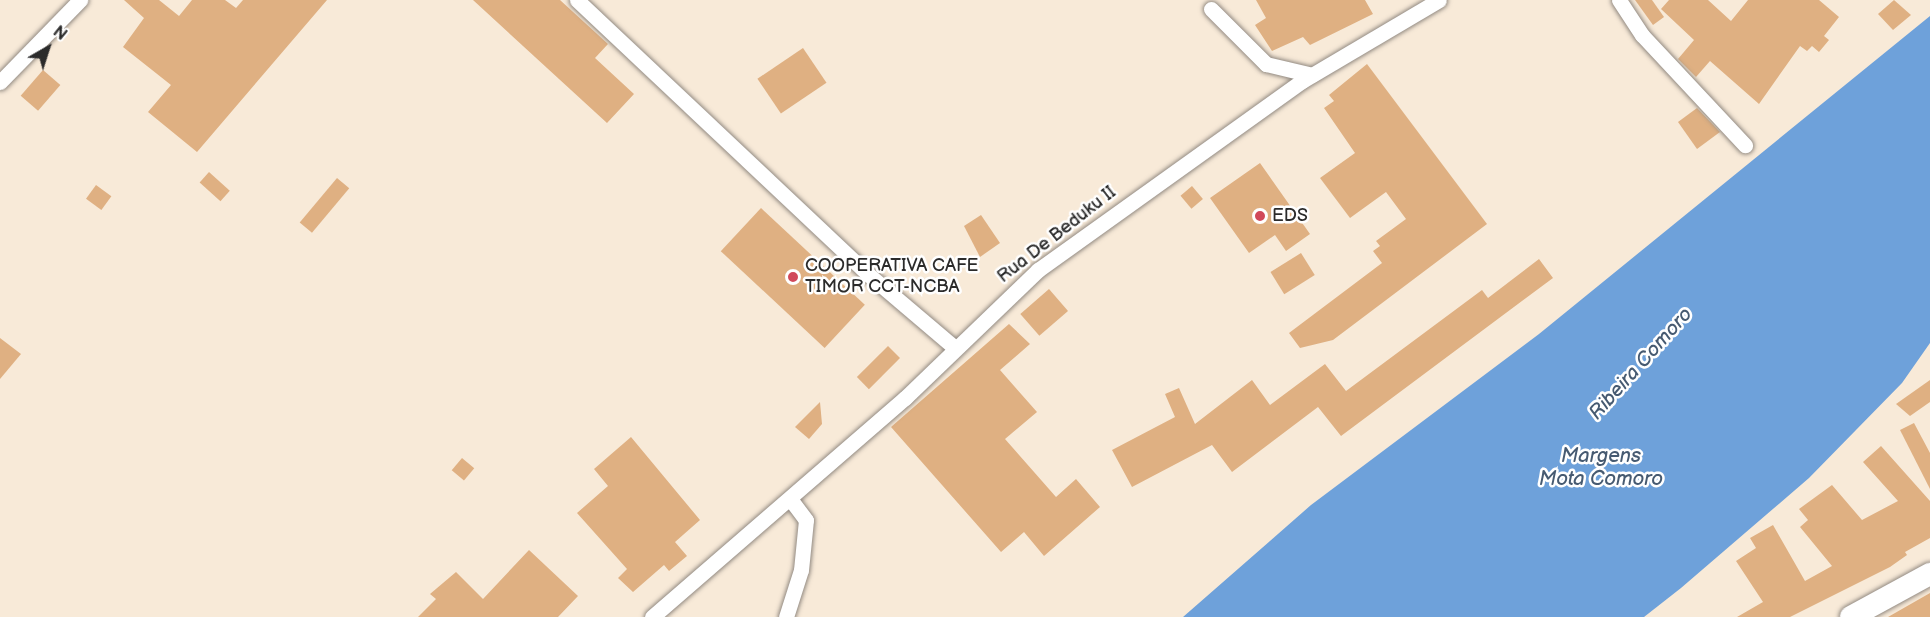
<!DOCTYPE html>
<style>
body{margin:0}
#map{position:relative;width:1930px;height:617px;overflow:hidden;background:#f8ead8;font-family:"Balsamiq Sans",sans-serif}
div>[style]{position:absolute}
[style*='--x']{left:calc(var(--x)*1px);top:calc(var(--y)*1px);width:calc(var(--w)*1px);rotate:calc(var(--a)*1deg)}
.water>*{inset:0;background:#6ea1da}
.building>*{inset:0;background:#dfb082;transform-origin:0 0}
.roads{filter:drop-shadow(0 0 2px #928a82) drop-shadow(0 0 2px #928a82)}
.minor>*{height:15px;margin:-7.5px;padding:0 7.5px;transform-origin:7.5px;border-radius:7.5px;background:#fff}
.primary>*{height:22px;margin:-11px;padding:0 11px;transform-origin:11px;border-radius:11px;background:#fff}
.dots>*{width:16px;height:16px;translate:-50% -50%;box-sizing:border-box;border:3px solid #fff;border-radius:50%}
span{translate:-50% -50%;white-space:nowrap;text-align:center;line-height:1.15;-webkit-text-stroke:5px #fff;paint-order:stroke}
.poi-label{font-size:18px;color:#2b2b2b}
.left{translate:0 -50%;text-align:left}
.street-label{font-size:18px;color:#2b2b2b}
.water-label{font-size:20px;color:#465a71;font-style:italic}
.north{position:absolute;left:18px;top:18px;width:60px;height:60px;-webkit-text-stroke:4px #fff;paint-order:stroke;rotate:39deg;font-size:16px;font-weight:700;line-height:24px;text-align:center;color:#2b2b2b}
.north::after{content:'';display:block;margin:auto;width:21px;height:27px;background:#2b2b2b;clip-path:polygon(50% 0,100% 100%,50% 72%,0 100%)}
</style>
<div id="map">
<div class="water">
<i style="clip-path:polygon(1930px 16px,1930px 343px,1902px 383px,1809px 478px,1681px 588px,1644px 617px,1183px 617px,1311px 505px,1539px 334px)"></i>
</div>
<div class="building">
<i style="clip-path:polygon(124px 0,159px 0,179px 16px,192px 0,225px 0,236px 8px,243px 0,327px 0,197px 152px,148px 112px,171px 85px,123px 47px,144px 18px)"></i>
<i style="clip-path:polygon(473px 0,560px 0,608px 44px,595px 58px,634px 94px,607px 123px)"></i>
<i style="clip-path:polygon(1256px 0,1365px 0,1373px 14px,1310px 45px,1303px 37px,1272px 51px,1255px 25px,1266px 18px)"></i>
<i style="clip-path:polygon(1635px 0,1652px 0,1664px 17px,1653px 25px)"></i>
<i style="clip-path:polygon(1669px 0,1708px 0,1731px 21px,1748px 0,1819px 0,1839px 17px,1824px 36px,1829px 40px,1819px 52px,1812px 46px,1807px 51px,1800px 46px,1759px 104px,1710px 61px,1696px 77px,1678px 59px,1694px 40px,1661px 9px)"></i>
<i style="clip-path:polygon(1894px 0,1911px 15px,1893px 30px,1878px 14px)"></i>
<i style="left:803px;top:48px;width:42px;height:55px;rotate:56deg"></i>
<i style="clip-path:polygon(1367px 64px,1487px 224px,1333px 340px,1300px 348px,1289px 333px,1382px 263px,1373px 251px,1380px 246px,1376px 241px,1406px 219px,1386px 192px,1350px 218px,1320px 178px,1355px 153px,1324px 108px,1334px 101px,1329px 95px)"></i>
<i style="left:43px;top:70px;width:23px;height:34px;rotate:41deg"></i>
<i style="clip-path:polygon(1697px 108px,1720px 132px,1697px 149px,1678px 122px)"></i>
<i style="clip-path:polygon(1260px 163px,1310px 234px,1286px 251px,1275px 235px,1249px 253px,1210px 198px)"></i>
<i style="left:209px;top:172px;width:28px;height:14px;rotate:42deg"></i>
<i style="left:337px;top:178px;width:16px;height:58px;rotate:40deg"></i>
<i style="left:96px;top:185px;width:19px;height:17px;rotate:36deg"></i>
<i style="left:1192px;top:186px;width:17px;height:15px;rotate:50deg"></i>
<i style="left:761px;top:208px;width:142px;height:59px;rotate:43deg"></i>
<i style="clip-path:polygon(981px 215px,1000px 243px,980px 257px,964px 226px)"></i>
<i style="left:1301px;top:253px;width:26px;height:36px;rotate:58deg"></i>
<i style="clip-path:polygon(1539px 259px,1553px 278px,1341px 436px,1318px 407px,1232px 472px,1212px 445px,1132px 487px,1112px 450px,1175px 417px,1165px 394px,1179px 388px,1195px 424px,1252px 380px,1270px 405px,1325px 364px,1346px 391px,1482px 290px,1488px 298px)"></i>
<i style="left:1049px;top:289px;width:29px;height:38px;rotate:49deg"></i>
<i style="clip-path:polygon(1009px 324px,1030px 344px,1000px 370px,1037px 412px,1005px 439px,1056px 497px,1076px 479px,1100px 507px,1044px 556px,1024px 532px,1001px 552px,891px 427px)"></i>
<i style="clip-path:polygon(0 338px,21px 354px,0 379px)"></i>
<i style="left:888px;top:346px;width:17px;height:44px;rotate:45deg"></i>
<i style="clip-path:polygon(1930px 380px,1930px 402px,1910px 416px,1896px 404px)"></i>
<i style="clip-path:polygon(820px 402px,822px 424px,809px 439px,795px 427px)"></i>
<i style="clip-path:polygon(1914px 423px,1930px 453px,1930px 489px,1900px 430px)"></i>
<i style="clip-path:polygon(631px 437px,700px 520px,675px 542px,687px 556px,669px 571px,664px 565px,633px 592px,618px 578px,627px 569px,577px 513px,608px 486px,594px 469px)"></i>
<i style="clip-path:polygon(1881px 446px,1930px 501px,1930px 538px,1905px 552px,1907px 555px,1890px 567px,1790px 617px,1737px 617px,1763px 602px,1736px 561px,1756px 548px,1750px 538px,1773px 525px,1805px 581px,1832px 566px,1800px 527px,1808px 520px,1799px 509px,1832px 485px,1862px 520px,1898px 501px,1863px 462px)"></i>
<i style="left:462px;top:458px;width:16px;height:16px;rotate:40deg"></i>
<i style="clip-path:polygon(529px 550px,578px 596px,558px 617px,418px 617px,436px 599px,430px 594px,456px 572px,483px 599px)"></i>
<i style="clip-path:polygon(1930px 593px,1930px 617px,1888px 617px)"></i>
</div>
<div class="roads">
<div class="minor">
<i style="--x:577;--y:0;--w:401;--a:43.3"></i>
<i style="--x:869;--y:275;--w:113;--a:40.3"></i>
<i style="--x:1619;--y:0;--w:42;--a:56.7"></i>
<i style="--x:1642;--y:35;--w:151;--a:46.9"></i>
<i style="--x:1211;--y:9;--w:78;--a:45"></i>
<i style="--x:1266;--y:64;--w:47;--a:13.4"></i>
<i style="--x:0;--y:82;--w:115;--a:-45.7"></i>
<i style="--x:652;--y:617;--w:335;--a:-40.9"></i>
<i style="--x:905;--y:398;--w:185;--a:-43.9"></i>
<i style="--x:1038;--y:270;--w:325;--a:-35.6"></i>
<i style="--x:1302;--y:81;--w:159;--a:-30.6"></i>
<i style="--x:786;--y:617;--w:49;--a:-72.3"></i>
<i style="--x:801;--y:570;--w:50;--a:-84.3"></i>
<i style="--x:806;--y:520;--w:25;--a:-127"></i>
</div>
<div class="primary">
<i style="--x:1851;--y:617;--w:90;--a:-28.6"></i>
</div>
</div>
<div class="dots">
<i style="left:1260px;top:216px;background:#d1495b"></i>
<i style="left:793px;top:277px;background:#d1495b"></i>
</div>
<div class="poi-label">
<span class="left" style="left:1272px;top:216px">EDS</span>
<span class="left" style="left:805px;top:277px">COOPERATIVA CAFE<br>TIMOR CCT-NCBA</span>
</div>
<div class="street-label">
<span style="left:1057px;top:235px;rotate:-38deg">Rua De Beduku II</span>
</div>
<div class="water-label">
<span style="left:1641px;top:364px;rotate:-48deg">Ribeira Comoro</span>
<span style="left:1601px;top:468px">Margens<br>Mota Comoro</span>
</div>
<div class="north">N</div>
</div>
